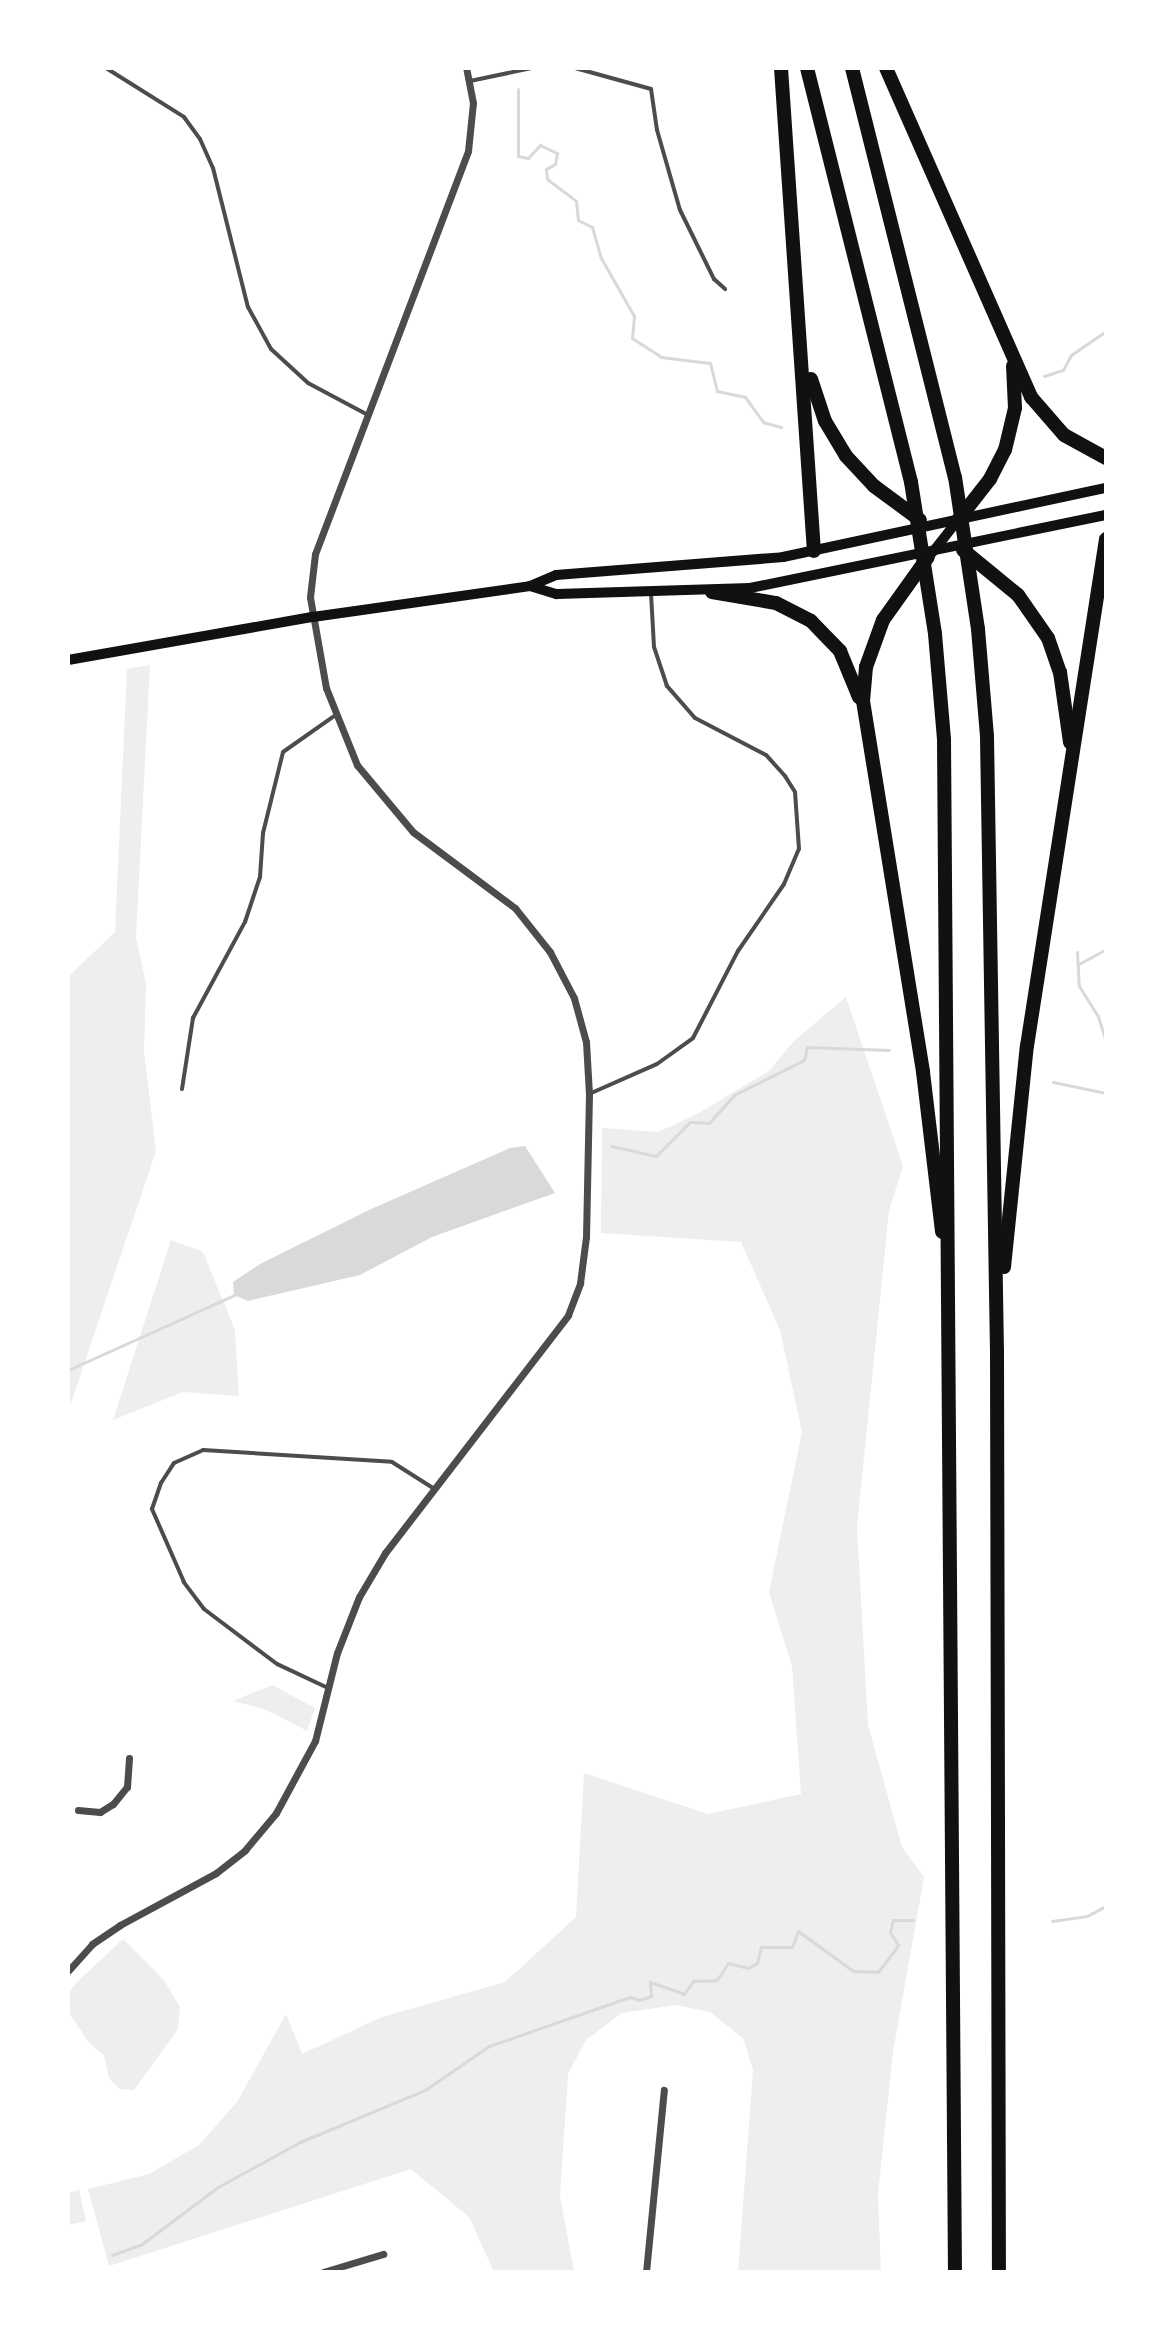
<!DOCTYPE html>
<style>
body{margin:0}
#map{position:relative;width:1174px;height:2340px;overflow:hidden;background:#fff;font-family:"DejaVu Sans",sans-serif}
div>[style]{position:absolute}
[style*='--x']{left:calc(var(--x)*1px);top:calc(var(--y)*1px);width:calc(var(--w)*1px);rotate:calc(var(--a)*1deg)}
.green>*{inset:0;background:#eee}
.water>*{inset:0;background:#d9d9d9}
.stream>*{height:3px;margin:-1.5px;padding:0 1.5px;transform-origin:1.5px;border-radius:1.5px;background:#d9d9d9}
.service>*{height:4px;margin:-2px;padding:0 2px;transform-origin:2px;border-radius:2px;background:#4c4c4c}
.minor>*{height:7px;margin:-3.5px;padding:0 3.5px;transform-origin:3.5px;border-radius:3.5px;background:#4c4c4c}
.secondary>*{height:10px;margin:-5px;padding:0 5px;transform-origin:5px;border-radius:5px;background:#111}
.motorway>*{height:14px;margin:-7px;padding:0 7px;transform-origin:7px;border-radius:7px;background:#111}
span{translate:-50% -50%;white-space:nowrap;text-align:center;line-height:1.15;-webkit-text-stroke:6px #fff;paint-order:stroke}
.frame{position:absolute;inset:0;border:70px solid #fff;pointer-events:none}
</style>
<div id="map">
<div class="green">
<i style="clip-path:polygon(150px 665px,136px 937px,146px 984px,144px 1052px,156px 1151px,68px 1412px,68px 977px,115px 932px,127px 669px)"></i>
<i style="clip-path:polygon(846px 997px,903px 1166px,889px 1211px,857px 1527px,868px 1725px,902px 1847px,924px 1877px,893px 2052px,878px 2194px,881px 2272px,738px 2272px,753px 2070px,743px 2038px,710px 2012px,676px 2005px,622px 2013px,586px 2040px,568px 2074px,560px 2196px,574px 2272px,494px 2272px,469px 2217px,411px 2169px,109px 2266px,88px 2189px,149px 2174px,199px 2145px,237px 2102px,286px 2014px,302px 2054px,382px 2017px,505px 1982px,576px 1917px,584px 1773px,708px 1814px,801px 1794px,792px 1666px,769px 1592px,802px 1432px,780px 1330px,741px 1242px,601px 1233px,602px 1128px,658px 1132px,697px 1114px,769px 1071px,795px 1040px)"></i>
<i style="clip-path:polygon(171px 1240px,203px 1252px,235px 1330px,239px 1396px,183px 1392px,113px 1420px)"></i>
<i style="clip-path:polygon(272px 1685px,315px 1708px,307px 1731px,267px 1710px,233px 1701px)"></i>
<i style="clip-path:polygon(123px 1939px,164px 1980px,180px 2007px,178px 2029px,134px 2090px,119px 2089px,109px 2078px,104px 2055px,89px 2043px,68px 2011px,68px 1993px,76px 1983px)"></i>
<i style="clip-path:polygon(79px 2190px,86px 2221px,68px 2225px,68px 2193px)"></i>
</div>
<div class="water">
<i style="clip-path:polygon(525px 1146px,555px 1193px,432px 1237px,360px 1275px,248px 1301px,234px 1295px,233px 1282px,260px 1264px,369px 1210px,510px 1148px)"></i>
</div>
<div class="stream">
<i style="--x:518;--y:89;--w:67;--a:90"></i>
<i style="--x:518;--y:156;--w:10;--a:11"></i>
<i style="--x:528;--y:158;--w:18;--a:-47"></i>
<i style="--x:540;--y:145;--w:19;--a:25"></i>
<i style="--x:557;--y:153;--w:11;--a:100"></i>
<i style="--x:555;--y:164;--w:10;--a:151"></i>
<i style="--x:546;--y:169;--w:10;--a:84"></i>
<i style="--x:547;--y:179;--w:36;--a:37"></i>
<i style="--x:576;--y:201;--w:19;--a:84"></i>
<i style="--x:578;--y:220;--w:16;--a:27"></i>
<i style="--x:592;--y:227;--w:32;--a:74"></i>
<i style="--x:601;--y:258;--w:67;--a:60.4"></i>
<i style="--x:634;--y:316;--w:22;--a:95"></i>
<i style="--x:632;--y:338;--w:35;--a:33"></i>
<i style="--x:661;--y:357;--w:49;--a:7"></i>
<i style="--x:710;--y:363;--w:29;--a:76"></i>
<i style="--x:717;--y:391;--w:29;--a:12"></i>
<i style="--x:745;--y:397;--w:31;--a:54"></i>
<i style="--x:763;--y:422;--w:19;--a:16"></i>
<i style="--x:1044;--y:376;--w:20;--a:-18"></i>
<i style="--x:1063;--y:370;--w:17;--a:-62"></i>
<i style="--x:1071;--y:355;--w:42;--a:-34.4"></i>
<i style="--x:1077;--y:952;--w:34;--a:87"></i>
<i style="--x:1079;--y:986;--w:36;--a:58"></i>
<i style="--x:1098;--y:1016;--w:27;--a:73"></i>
<i style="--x:1079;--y:964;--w:31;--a:-29"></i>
<i style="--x:1053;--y:1082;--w:54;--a:11.7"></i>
<i style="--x:611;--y:1146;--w:46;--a:12.5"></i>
<i style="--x:656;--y:1156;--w:48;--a:-45"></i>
<i style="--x:690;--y:1122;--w:19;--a:3"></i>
<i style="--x:709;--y:1123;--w:38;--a:-48"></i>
<i style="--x:734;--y:1095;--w:78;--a:-26.6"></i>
<i style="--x:804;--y:1060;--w:13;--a:-77"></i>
<i style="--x:807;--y:1047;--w:82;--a:2.1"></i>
<i style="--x:68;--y:1370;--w:184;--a:-24.3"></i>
<i style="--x:1052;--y:1921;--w:35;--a:-8"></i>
<i style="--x:1087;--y:1916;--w:21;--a:-28"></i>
<i style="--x:112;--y:2255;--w:32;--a:-20"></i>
<i style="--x:142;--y:2244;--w:95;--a:-36.9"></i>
<i style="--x:218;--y:2187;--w:94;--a:-28.8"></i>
<i style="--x:300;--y:2142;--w:135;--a:-22.6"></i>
<i style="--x:425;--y:2090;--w:78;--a:-34.5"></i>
<i style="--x:489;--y:2046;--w:149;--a:-19.2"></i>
<i style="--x:630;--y:1997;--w:9;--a:18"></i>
<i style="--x:639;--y:2000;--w:13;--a:-18"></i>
<i style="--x:651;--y:1996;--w:14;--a:-94"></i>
<i style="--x:650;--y:1982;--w:36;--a:19"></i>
<i style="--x:684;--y:1994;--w:16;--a:-55"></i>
<i style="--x:693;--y:1981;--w:24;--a:-2"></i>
<i style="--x:717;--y:1980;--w:20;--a:-57"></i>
<i style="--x:728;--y:1963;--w:21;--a:14"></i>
<i style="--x:748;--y:1968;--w:10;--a:-29"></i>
<i style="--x:757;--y:1963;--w:16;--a:-76"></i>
<i style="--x:761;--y:1947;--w:31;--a:0"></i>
<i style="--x:792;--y:1947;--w:17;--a:-69"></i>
<i style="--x:798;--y:1931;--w:68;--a:36"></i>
<i style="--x:853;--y:1971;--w:25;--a:2"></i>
<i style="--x:878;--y:1972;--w:34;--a:-53"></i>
<i style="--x:898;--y:1945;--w:15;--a:-122"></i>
<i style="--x:890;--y:1932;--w:12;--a:-76"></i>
<i style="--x:893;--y:1920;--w:20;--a:0"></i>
</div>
<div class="service">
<i style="--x:106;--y:68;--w:92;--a:32.1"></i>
<i style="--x:184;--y:117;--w:27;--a:54"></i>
<i style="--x:200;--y:139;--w:32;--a:66"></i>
<i style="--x:213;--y:168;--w:143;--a:75.9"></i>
<i style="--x:248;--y:307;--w:48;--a:61.3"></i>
<i style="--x:271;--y:349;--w:50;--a:42.6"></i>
<i style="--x:308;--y:383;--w:68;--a:28.1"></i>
<i style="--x:575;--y:68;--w:79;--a:15.4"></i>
<i style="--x:651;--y:89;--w:41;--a:81.7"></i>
<i style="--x:657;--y:130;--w:83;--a:74"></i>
<i style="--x:680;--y:210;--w:77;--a:63.8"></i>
<i style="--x:714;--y:279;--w:15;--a:42"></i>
<i style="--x:470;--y:81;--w:63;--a:-11.8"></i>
<i style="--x:182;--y:1089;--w:72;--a:-81.2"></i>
<i style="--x:193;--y:1018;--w:109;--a:-61.6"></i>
<i style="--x:245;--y:922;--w:47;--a:-71.6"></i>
<i style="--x:260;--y:877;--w:44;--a:-86.1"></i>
<i style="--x:263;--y:833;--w:83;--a:-76.1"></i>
<i style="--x:283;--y:752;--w:62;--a:-35.2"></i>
<i style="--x:589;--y:1094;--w:74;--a:-23.8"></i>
<i style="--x:657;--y:1064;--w:44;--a:-35.8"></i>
<i style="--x:693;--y:1038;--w:98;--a:-62.7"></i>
<i style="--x:738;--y:951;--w:81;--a:-55.5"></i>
<i style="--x:784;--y:884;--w:38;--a:-67"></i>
<i style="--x:799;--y:849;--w:57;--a:-94"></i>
<i style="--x:795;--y:792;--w:19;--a:-122"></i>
<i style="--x:785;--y:776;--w:28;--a:-132"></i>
<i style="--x:766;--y:755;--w:80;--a:-152.5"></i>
<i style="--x:695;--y:718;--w:43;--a:-131.2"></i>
<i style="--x:667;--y:686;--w:41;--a:-108.4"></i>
<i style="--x:654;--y:647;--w:54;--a:-93.2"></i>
<i style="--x:328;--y:1688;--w:56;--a:-154.8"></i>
<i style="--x:277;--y:1664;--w:91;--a:-143"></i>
<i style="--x:204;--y:1609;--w:34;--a:-127"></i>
<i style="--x:184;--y:1582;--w:80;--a:-113.7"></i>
<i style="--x:152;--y:1509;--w:28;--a:-71"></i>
<i style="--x:161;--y:1483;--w:24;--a:-57"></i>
<i style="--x:174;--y:1463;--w:32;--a:-24"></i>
<i style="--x:203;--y:1450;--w:189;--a:3.6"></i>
<i style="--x:392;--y:1462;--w:49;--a:32.4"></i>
</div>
<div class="minor">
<i style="--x:78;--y:1810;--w:22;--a:5"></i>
<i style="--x:100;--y:1812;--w:15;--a:-32"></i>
<i style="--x:113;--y:1804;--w:22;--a:-51"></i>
<i style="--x:127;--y:1787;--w:29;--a:-86"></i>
<i style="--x:68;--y:1971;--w:36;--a:-48"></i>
<i style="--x:92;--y:1944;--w:34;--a:-34"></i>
<i style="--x:120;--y:1925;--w:109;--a:-28.4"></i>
<i style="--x:216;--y:1873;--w:37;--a:-38"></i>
<i style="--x:245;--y:1850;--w:48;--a:-50"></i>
<i style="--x:276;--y:1813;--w:82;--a:-61.6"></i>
<i style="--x:315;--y:1741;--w:91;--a:-76"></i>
<i style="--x:337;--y:1653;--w:60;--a:-68.6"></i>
<i style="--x:359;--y:1597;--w:51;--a:-59.4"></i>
<i style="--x:385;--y:1553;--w:300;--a:-52.4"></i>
<i style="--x:568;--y:1315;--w:34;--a:-69"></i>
<i style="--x:580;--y:1283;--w:46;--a:-82.6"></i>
<i style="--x:586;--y:1237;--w:143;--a:-88.8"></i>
<i style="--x:589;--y:1094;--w:52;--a:-93.3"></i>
<i style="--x:586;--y:1042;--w:46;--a:-105.3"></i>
<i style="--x:574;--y:998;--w:52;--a:-117.6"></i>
<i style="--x:550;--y:952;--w:56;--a:-128.5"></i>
<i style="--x:515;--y:908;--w:127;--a:-143.3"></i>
<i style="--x:413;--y:832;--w:87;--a:-129.9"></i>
<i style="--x:357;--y:765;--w:83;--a:-111.9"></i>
<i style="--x:326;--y:688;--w:92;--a:-100"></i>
<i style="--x:310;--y:597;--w:43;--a:-83.4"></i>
<i style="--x:315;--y:554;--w:431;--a:-69.2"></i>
<i style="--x:468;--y:151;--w:48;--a:-84.1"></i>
<i style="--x:473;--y:103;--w:36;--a:-101"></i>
<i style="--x:323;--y:2272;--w:63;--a:-16.7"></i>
<i style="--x:646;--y:2272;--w:183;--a:-84.4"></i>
</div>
<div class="secondary">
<i style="--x:932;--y:553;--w:42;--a:-51.8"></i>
<i style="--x:530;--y:586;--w:28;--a:17"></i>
<i style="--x:557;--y:594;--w:193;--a:-1.8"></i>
<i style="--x:750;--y:588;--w:363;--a:-11.6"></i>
<i style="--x:68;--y:660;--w:249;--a:-10"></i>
<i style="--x:313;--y:617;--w:219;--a:-8.1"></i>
<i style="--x:530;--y:586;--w:28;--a:-23"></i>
<i style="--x:556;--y:575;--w:228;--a:-4.5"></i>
<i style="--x:783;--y:557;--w:330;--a:-12.1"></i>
</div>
<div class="motorway">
<i style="--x:781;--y:68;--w:484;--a:86.1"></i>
<i style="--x:807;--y:68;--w:427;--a:75.9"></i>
<i style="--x:911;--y:482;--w:154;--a:81"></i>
<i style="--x:935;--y:634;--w:106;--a:85.1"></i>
<i style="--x:944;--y:740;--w:1532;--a:89.59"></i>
<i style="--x:852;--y:68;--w:422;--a:75.9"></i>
<i style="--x:955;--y:477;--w:154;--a:81.4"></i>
<i style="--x:978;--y:629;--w:108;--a:85.2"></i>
<i style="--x:987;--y:737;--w:613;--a:89.07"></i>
<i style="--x:997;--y:1350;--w:922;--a:89.88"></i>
<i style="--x:886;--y:68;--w:360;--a:66.2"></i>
<i style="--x:1031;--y:397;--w:50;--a:49"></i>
<i style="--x:1064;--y:435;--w:48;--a:28.7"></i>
<i style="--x:811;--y:379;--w:44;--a:71.6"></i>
<i style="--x:825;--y:421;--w:41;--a:59"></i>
<i style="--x:846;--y:456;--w:41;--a:47"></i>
<i style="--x:874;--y:486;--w:57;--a:36.5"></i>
<i style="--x:958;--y:520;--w:52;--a:-52"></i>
<i style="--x:990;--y:479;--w:33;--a:-63"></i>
<i style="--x:1005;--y:450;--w:43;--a:-76.6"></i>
<i style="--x:1015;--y:408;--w:42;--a:-92.7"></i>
<i style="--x:963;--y:550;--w:71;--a:39.3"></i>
<i style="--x:1018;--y:595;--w:52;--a:55.1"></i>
<i style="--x:1048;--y:638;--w:36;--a:71"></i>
<i style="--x:1060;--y:672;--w:71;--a:81.9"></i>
<i style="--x:928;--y:557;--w:77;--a:125.5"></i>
<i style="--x:883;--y:620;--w:50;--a:109.9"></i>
<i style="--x:866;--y:667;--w:34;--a:95"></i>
<i style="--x:863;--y:701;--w:376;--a:80.8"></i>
<i style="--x:923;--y:1072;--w:161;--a:83.2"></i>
<i style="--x:712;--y:592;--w:65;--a:9.8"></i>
<i style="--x:776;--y:603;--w:39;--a:27"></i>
<i style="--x:811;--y:621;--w:42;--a:46"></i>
<i style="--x:840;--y:651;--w:50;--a:67.6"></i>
<i style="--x:1004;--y:1267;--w:222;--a:-84.1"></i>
<i style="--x:1027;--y:1046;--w:513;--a:-81.14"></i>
</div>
<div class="frame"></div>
</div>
